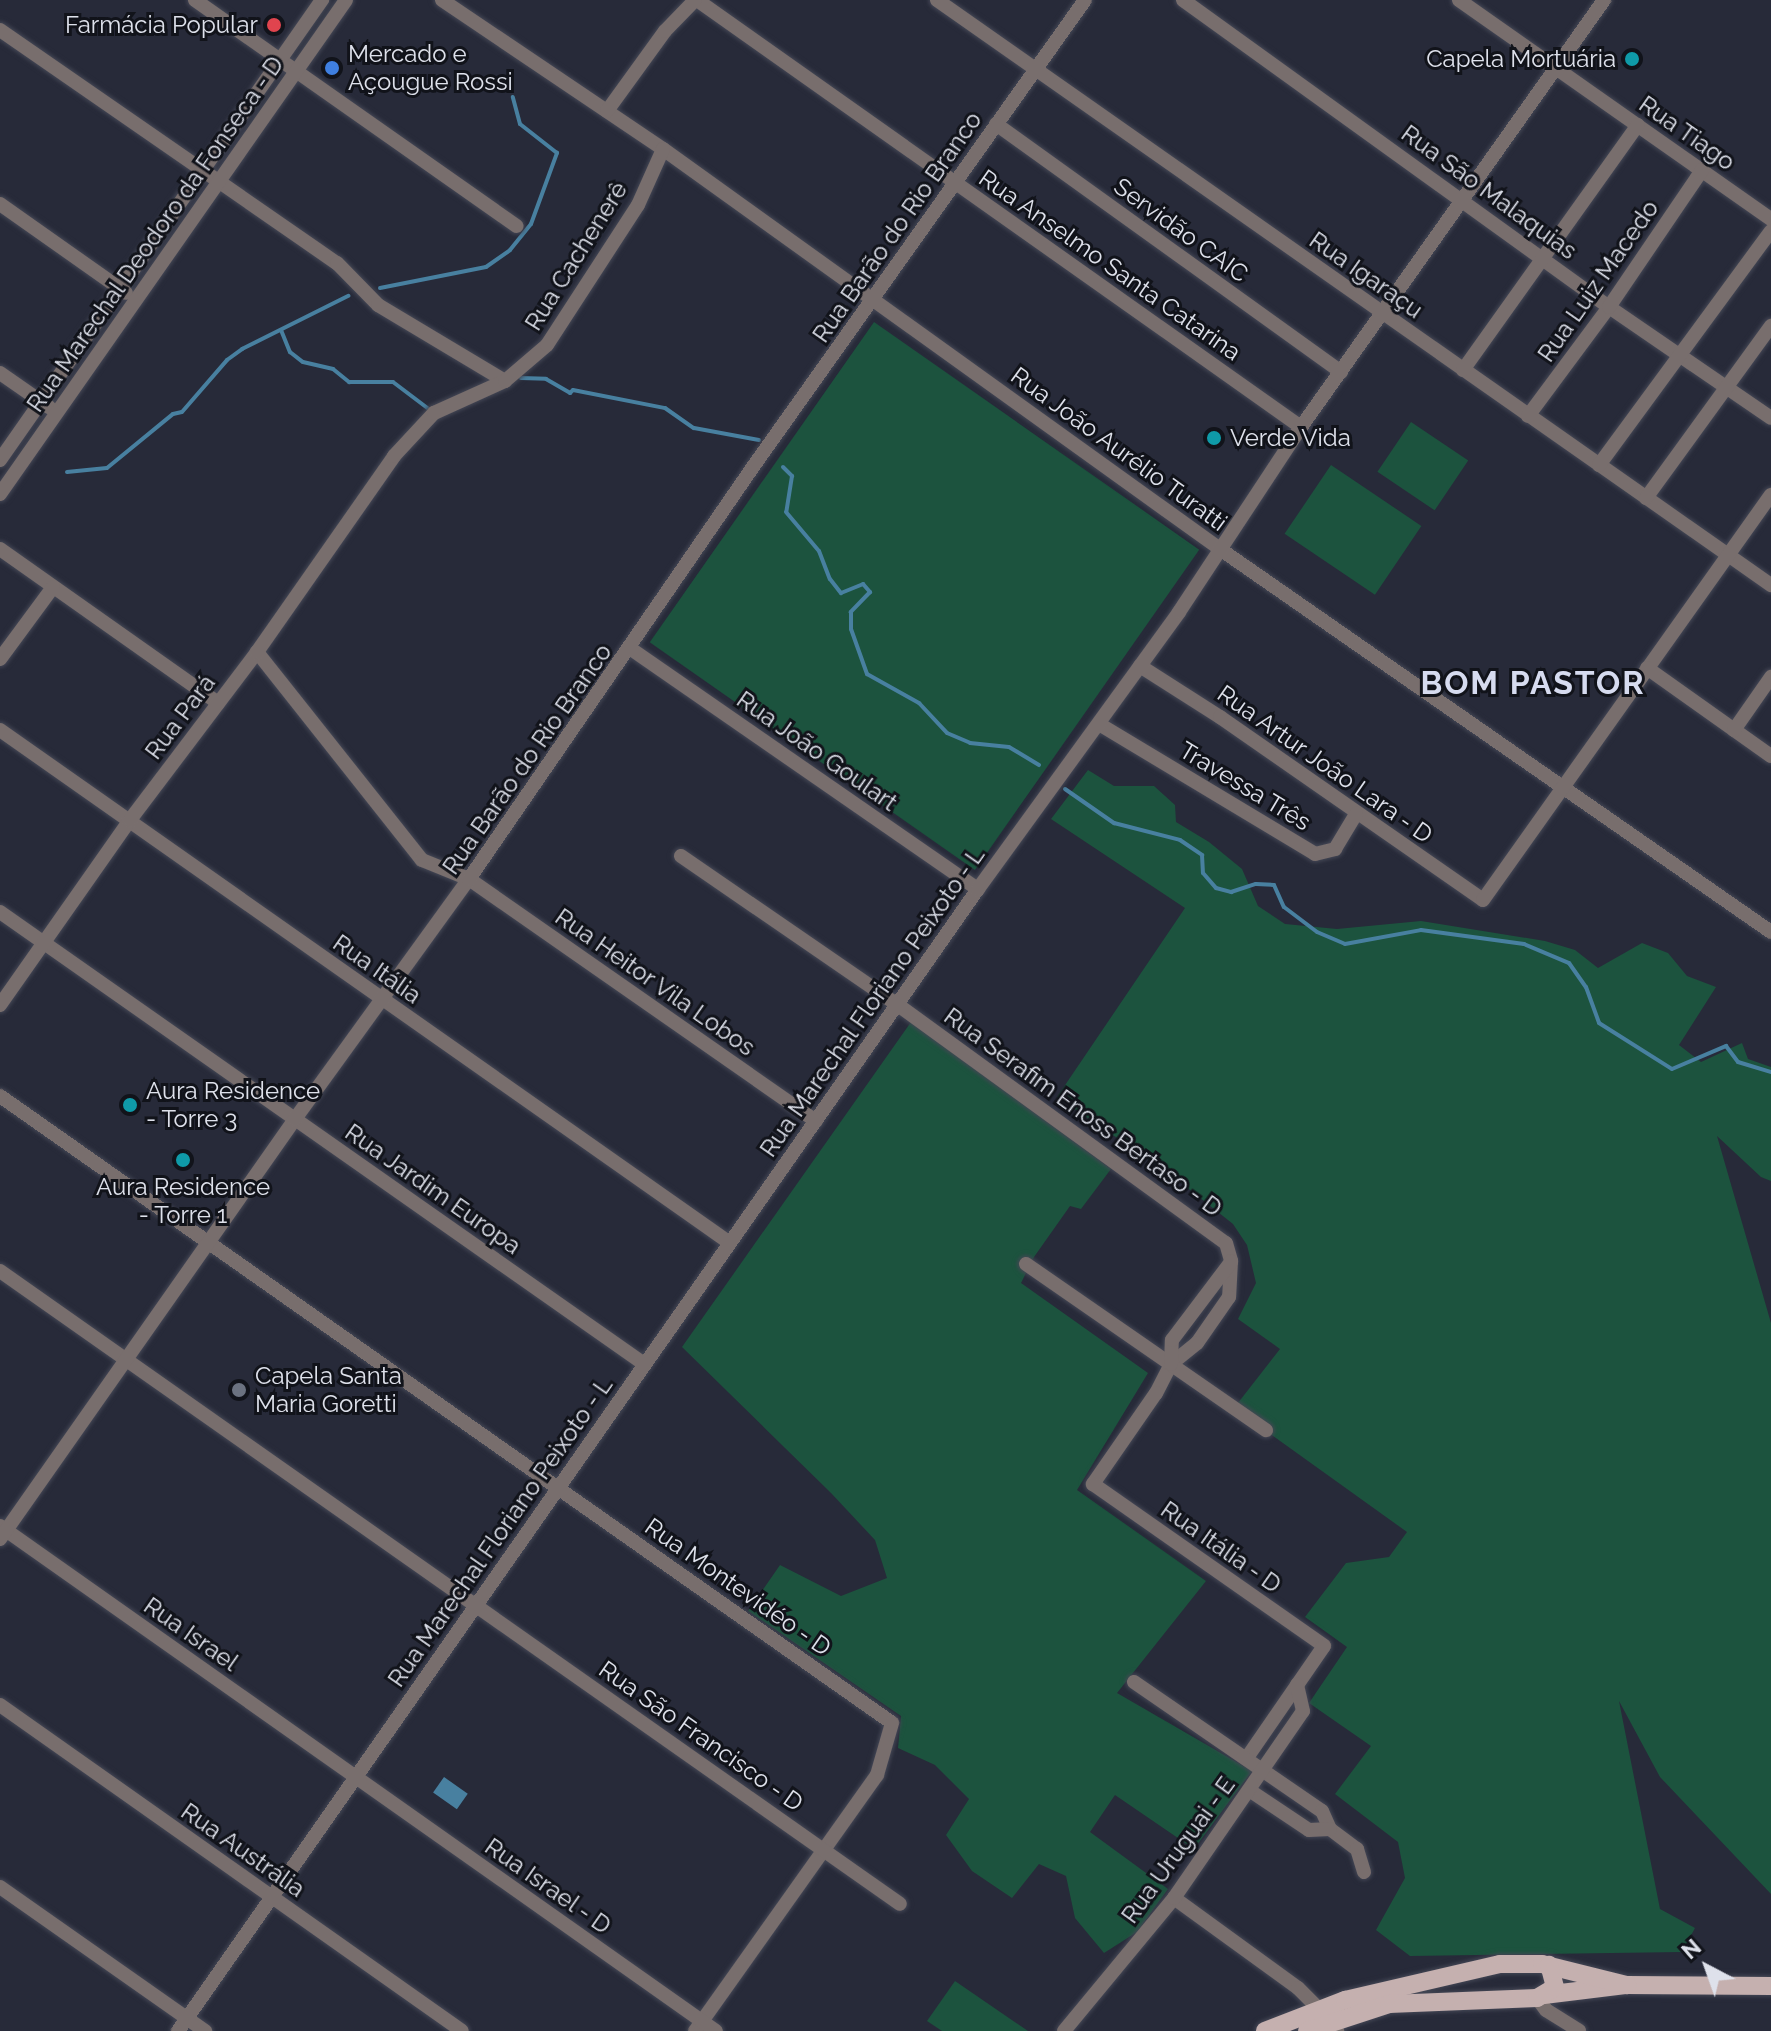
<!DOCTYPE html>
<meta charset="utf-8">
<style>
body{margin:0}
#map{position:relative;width:1771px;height:2031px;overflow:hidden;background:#272a39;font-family:Raleway,sans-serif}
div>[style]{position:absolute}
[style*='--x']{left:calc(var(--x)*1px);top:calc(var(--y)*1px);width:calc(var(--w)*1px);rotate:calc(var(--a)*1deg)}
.green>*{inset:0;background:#1c533e;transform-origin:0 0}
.water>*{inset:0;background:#4880a0;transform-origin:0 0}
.stream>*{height:4px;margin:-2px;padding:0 2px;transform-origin:2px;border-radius:2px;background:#4880a0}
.roads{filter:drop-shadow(0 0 2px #444755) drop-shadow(0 0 2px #444755)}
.minor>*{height:14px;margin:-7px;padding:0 7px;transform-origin:7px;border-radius:7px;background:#786e6d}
.major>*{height:18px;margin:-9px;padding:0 9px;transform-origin:9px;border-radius:9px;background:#c5b0af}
.dots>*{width:22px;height:22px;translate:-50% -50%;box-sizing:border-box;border:4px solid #11131a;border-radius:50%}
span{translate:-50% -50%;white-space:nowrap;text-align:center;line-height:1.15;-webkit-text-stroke:6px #11131a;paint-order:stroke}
.poi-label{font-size:24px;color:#dee1eb}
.right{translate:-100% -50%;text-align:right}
.left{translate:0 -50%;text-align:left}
.street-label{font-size:24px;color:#dee1eb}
.district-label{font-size:32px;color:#d6dbef;font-weight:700;letter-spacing:2px}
.north{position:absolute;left:1667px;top:1927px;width:80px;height:80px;-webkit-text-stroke:6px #11131a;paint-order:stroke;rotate:319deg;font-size:22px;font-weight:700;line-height:32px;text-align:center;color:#dee1eb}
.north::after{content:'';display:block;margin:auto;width:28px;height:36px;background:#dee1eb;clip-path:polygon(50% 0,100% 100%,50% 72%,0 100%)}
</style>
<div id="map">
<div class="green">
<i style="left:874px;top:322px;width:397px;height:391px;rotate:35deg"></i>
<i style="left:1411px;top:422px;width:69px;height:60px;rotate:34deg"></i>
<i style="left:1331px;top:465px;width:109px;height:83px;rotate:34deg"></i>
<i style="clip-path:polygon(1088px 770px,1114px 786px,1154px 786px,1175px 805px,1176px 822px,1209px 842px,1242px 869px,1258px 906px,1285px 924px,1337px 929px,1421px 921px,1545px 941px,1575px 950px,1598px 968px,1642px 943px,1668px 953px,1687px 976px,1716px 987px,1679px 1045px,1701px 1062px,1742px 1043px,1748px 1059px,1771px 1067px,1771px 1181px,1761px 1177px,1717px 1136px,1771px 1323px,1771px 1894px,1660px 1777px,1619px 1701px,1660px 1909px,1695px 1928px,1682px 1952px,1410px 1956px,1376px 1930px,1405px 1878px,1398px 1842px,1335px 1794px,1371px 1746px,1309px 1703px,1347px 1647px,1305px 1617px,1346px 1563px,1389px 1557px,1407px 1532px,1234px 1408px,1280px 1349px,1238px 1319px,1256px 1283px,1247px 1245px,1233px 1224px,1170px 1174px,1057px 1097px,1185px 908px,1051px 819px)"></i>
<i style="clip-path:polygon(911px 1022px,1111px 1169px,1081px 1209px,1070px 1206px,1034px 1257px,1021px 1283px,1148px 1373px,1077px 1490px,1206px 1581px,1117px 1693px,1252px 1771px,1194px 1849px,1115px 1795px,1090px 1832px,1168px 1889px,1137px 1932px,1104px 1953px,1075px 1918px,1066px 1876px,1039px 1864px,1012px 1898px,972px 1871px,946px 1835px,969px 1799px,935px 1765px,898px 1748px,901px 1716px,748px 1611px,780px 1565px,841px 1596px,887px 1578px,875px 1540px,831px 1493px,682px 1347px)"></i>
<i style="clip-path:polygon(955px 1981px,1028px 2031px,942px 2031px,927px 2021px)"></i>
</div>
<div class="water">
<i style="left:444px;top:1777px;width:29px;height:19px;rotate:35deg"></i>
</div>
<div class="stream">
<i style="--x:380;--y:288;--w:108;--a:-11.2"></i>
<i style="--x:486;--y:267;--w:29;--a:-35"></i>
<i style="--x:510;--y:250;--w:33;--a:-51"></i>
<i style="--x:531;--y:224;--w:76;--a:-69.9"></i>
<i style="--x:557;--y:153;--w:47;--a:-141.9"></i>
<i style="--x:520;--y:124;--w:28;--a:-105"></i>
<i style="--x:281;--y:330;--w:24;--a:68"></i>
<i style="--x:290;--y:352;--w:16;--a:38"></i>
<i style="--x:303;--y:362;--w:31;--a:13"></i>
<i style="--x:333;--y:369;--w:21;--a:39"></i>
<i style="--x:349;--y:382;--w:44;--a:0"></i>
<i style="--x:393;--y:382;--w:46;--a:37.1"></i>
<i style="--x:521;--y:378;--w:25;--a:2"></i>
<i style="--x:546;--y:379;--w:28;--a:30"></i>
<i style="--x:570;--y:393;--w:4;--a:-45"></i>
<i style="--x:573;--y:390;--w:94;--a:11.1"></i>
<i style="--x:665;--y:408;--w:35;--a:35"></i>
<i style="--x:694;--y:428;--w:66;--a:10.5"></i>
<i style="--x:783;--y:467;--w:13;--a:45"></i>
<i style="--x:792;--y:476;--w:36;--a:99"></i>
<i style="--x:786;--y:512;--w:51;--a:49.8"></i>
<i style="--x:819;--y:551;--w:30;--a:69"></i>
<i style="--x:830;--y:579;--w:18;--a:52"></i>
<i style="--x:841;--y:593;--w:24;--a:-22"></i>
<i style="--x:863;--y:584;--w:11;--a:49"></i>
<i style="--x:870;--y:592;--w:28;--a:134"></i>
<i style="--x:851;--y:612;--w:17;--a:90"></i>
<i style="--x:851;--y:629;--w:48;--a:70.4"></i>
<i style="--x:867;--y:674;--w:60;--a:29.1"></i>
<i style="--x:919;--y:703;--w:41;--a:47"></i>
<i style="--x:947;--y:733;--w:25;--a:23"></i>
<i style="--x:970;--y:743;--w:39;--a:6"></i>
<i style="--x:1009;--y:747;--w:35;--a:31"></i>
<i style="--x:67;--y:472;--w:40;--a:-5.7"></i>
<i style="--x:107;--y:468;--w:85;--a:-39.3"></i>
<i style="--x:173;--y:414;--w:9;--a:-13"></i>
<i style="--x:182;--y:412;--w:69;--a:-49.1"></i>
<i style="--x:227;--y:360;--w:19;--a:-36"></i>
<i style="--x:242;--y:349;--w:119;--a:-26.6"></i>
<i style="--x:1065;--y:789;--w:60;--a:34.8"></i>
<i style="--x:1114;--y:823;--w:68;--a:14.4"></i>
<i style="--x:1180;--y:840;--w:27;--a:34"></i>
<i style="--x:1202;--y:855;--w:18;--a:87"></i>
<i style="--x:1203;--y:873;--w:20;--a:49"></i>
<i style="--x:1216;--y:888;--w:16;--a:15"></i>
<i style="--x:1231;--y:892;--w:26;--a:-18"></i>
<i style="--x:1256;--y:884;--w:18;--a:3"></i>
<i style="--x:1274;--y:885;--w:24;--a:66"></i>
<i style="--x:1284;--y:907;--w:41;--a:37.1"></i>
<i style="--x:1317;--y:932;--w:30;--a:23"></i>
<i style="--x:1345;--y:944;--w:77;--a:-10.4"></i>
<i style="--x:1421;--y:930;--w:104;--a:7.7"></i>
<i style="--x:1524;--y:944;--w:49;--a:22.9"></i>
<i style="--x:1569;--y:963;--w:29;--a:55"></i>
<i style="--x:1586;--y:987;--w:38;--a:70"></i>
<i style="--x:1599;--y:1023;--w:86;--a:32.2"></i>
<i style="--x:1672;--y:1069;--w:59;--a:-23.1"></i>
<i style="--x:1726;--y:1046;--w:20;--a:53"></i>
<i style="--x:1738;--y:1062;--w:34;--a:17"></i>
</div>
<div class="roads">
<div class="minor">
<i style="--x:195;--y:0;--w:393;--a:35.1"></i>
<i style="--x:442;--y:0;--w:267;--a:34"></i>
<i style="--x:663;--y:149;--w:686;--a:35.68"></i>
<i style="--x:1220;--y:549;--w:671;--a:34.8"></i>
<i style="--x:697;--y:0;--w:740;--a:35.26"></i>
<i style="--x:937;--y:0;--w:1019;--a:35.05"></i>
<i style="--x:1183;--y:0;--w:525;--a:35.78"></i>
<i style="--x:1609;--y:307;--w:196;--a:34.4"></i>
<i style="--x:1459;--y:0;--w:381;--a:35.1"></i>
<i style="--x:0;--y:30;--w:410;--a:34.7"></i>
<i style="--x:337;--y:263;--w:59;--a:45.7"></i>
<i style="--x:378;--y:305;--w:148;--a:30.9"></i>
<i style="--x:607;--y:111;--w:99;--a:-54.1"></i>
<i style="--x:665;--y:31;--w:43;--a:-45.9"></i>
<i style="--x:996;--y:124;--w:425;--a:35.7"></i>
<i style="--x:0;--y:204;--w:154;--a:35.2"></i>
<i style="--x:1463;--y:370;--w:301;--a:-54.5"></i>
<i style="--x:0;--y:373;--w:60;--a:34.8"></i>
<i style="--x:1528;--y:416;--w:136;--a:-53.4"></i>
<i style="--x:1609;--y:307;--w:166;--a:-55.8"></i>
<i style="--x:0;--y:460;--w:562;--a:-55.01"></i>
<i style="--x:1599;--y:465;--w:290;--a:-53.7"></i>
<i style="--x:0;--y:494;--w:603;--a:-54.99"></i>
<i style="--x:1646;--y:498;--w:213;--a:-54"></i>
<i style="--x:0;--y:549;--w:267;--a:35.2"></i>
<i style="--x:631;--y:649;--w:422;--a:34.7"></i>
<i style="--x:257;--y:652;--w:265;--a:51.6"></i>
<i style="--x:422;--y:860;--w:51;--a:22"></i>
<i style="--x:469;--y:879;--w:423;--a:34.9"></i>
<i style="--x:0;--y:659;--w:89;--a:-53.6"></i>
<i style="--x:1140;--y:666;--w:95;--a:32.5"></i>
<i style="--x:1220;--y:717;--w:320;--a:34.8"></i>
<i style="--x:1483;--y:900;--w:497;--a:-54.6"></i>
<i style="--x:1647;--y:668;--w:152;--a:35.4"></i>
<i style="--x:1099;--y:724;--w:252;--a:31"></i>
<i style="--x:1315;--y:854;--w:21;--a:-14"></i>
<i style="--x:1335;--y:849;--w:41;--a:-59"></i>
<i style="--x:0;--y:730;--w:892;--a:35.1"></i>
<i style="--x:1734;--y:730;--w:65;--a:-55.1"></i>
<i style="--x:681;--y:856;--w:263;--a:34.5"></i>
<i style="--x:898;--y:1005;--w:405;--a:36"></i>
<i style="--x:1226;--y:1243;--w:19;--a:74"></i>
<i style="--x:1231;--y:1261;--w:36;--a:93"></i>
<i style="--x:1229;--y:1297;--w:56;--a:124.8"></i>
<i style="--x:1197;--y:1343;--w:33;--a:141"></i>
<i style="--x:1171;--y:1364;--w:33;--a:117"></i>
<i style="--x:1156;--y:1393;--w:111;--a:124.7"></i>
<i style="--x:1093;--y:1484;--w:282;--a:35"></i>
<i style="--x:1324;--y:1646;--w:137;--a:124.6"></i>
<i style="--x:0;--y:912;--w:787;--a:35.06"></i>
<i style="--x:0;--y:1005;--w:226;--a:-54.9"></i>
<i style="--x:130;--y:820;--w:211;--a:-52.9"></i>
<i style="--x:257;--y:652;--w:239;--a:-55"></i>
<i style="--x:394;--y:456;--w:59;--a:-47.1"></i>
<i style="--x:434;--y:413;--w:78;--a:-24.3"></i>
<i style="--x:505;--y:381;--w:55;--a:-40.6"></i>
<i style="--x:547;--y:345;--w:167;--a:-57"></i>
<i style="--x:638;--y:205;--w:61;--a:-65.9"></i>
<i style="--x:0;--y:1096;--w:1090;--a:35.1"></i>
<i style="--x:892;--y:1723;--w:54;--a:106.1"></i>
<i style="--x:877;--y:1775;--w:314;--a:125.4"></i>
<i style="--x:1026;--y:1264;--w:292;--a:34.7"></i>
<i style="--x:0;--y:1271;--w:1100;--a:35.12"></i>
<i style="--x:1171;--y:1364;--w:24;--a:-88"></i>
<i style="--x:1172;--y:1340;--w:98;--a:-52.9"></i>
<i style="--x:0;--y:1526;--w:876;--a:35.2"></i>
<i style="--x:0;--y:1539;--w:513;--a:-54.92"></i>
<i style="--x:295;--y:1119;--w:296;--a:-54.1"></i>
<i style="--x:469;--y:879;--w:504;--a:-55.43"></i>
<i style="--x:755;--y:464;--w:569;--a:-54.58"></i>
<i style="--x:1134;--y:1682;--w:228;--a:34.5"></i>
<i style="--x:1322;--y:1811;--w:20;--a:66"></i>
<i style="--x:1330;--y:1829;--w:34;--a:37"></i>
<i style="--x:1357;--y:1849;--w:24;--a:73"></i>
<i style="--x:0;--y:1705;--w:565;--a:35.21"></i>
<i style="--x:1249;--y:1790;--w:72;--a:33.7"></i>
<i style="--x:1309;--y:1830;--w:21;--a:-3"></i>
<i style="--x:0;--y:1887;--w:251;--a:35.1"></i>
<i style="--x:1174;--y:1898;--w:153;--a:36"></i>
<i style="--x:1298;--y:1988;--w:30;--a:45"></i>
<i style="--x:1319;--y:2009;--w:16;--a:63"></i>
<i style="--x:1326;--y:2023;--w:14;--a:36"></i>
<i style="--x:1537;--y:1998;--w:15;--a:53"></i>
<i style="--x:1546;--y:2010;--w:39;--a:32"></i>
<i style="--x:178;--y:2031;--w:1394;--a:-54.99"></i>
<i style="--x:978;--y:889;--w:342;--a:-54"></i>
<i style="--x:1179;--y:612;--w:222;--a:-56.6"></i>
<i style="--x:1301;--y:427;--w:524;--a:-54.64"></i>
<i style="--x:1064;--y:2031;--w:173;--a:-50.4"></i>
<i style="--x:1174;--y:1898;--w:227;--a:-55.4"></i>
<i style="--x:1303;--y:1711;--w:27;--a:-103"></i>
</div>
<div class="major">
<i style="--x:1544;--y:1995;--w:84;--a:-6.9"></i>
<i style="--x:1627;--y:1985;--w:144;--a:0.4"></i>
<i style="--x:1265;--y:2031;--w:86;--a:-21.2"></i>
<i style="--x:1345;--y:2000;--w:159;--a:-13.1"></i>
<i style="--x:1500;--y:1964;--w:42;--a:0"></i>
<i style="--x:1542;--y:1964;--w:88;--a:13.9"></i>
<i style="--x:1307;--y:2031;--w:86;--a:-18.2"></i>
<i style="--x:1389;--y:2004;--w:148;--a:-2.3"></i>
<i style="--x:1537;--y:1998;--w:21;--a:-31"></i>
<i style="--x:1555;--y:1987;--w:23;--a:-105"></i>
</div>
</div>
<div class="dots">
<i style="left:274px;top:25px;background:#e0444e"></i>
<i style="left:1632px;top:59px;background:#0f9aa8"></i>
<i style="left:332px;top:68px;background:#3f7fe0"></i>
<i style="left:1214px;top:438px;background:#0f9aa8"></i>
<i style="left:130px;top:1105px;background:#0f9aa8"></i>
<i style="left:183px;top:1160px;background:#0f9aa8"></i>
<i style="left:239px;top:1390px;background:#6b7280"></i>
</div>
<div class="poi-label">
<span class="right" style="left:258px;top:25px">Farmácia Popular</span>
<span class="left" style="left:348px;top:68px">Mercado e<br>Açougue Rossi</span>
<span class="right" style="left:1616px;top:59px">Capela Mortuária</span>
<span class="left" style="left:1230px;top:438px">Verde Vida</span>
<span class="left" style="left:146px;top:1105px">Aura Residence<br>- Torre 3</span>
<span style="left:183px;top:1201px">Aura Residence<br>- Torre 1</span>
<span class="left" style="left:255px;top:1390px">Capela Santa<br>Maria Goretti</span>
</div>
<div class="street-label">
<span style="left:1687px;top:133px;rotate:35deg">Rua Tiago</span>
<span style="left:1489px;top:192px;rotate:36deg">Rua São Malaquias</span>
<span style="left:897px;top:227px;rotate:-55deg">Rua Barão do Rio Branco</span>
<span style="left:1181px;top:230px;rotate:36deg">Servidão CAIC</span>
<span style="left:155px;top:234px;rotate:-55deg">Rua Marechal Deodoro da Fonseca - D</span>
<span style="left:576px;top:256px;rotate:-58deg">Rua Cachenerê</span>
<span style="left:1110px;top:265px;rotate:35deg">Rua Anselmo Santa Catarina</span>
<span style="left:1366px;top:275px;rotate:35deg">Rua Igaraçu</span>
<span style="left:1598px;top:281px;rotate:-55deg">Rua Luiz Macedo</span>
<span style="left:1119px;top:449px;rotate:36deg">Rua João Aurélio Turatti</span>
<span style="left:180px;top:717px;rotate:-53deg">Rua Pará</span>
<span style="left:817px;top:751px;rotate:35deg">Rua João Goulart</span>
<span style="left:527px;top:759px;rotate:-55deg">Rua Barão do Rio Branco</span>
<span style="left:1325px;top:764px;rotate:35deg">Rua Artur João Lara - D</span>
<span style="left:1245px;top:786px;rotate:31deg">Travessa Três</span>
<span style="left:377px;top:969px;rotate:35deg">Rua Itália</span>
<span style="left:655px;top:982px;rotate:35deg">Rua Heitor Vila Lobos</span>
<span style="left:872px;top:1002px;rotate:-55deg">Rua Marechal Floriano Peixoto - L</span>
<span style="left:1083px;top:1112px;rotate:36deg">Rua Serafim Enoss Bertaso - D</span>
<span style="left:433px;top:1189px;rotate:35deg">Rua Jardim Europa</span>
<span style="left:500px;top:1532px;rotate:-55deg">Rua Marechal Floriano Peixoto - L</span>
<span style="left:1221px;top:1547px;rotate:35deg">Rua Itália - D</span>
<span style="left:738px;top:1587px;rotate:35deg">Rua Montevidéo - D</span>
<span style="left:191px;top:1634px;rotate:35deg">Rua Israel</span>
<span style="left:701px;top:1736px;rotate:35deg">Rua São Francisco - D</span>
<span style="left:243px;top:1850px;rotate:35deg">Rua Austrália</span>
<span style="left:1178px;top:1850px;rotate:-54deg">Rua Uruguai - E</span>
<span style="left:548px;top:1886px;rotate:35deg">Rua Israel - D</span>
</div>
<div class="district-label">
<span style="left:1533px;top:683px">BOM PASTOR</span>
</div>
<div class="north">N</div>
</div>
